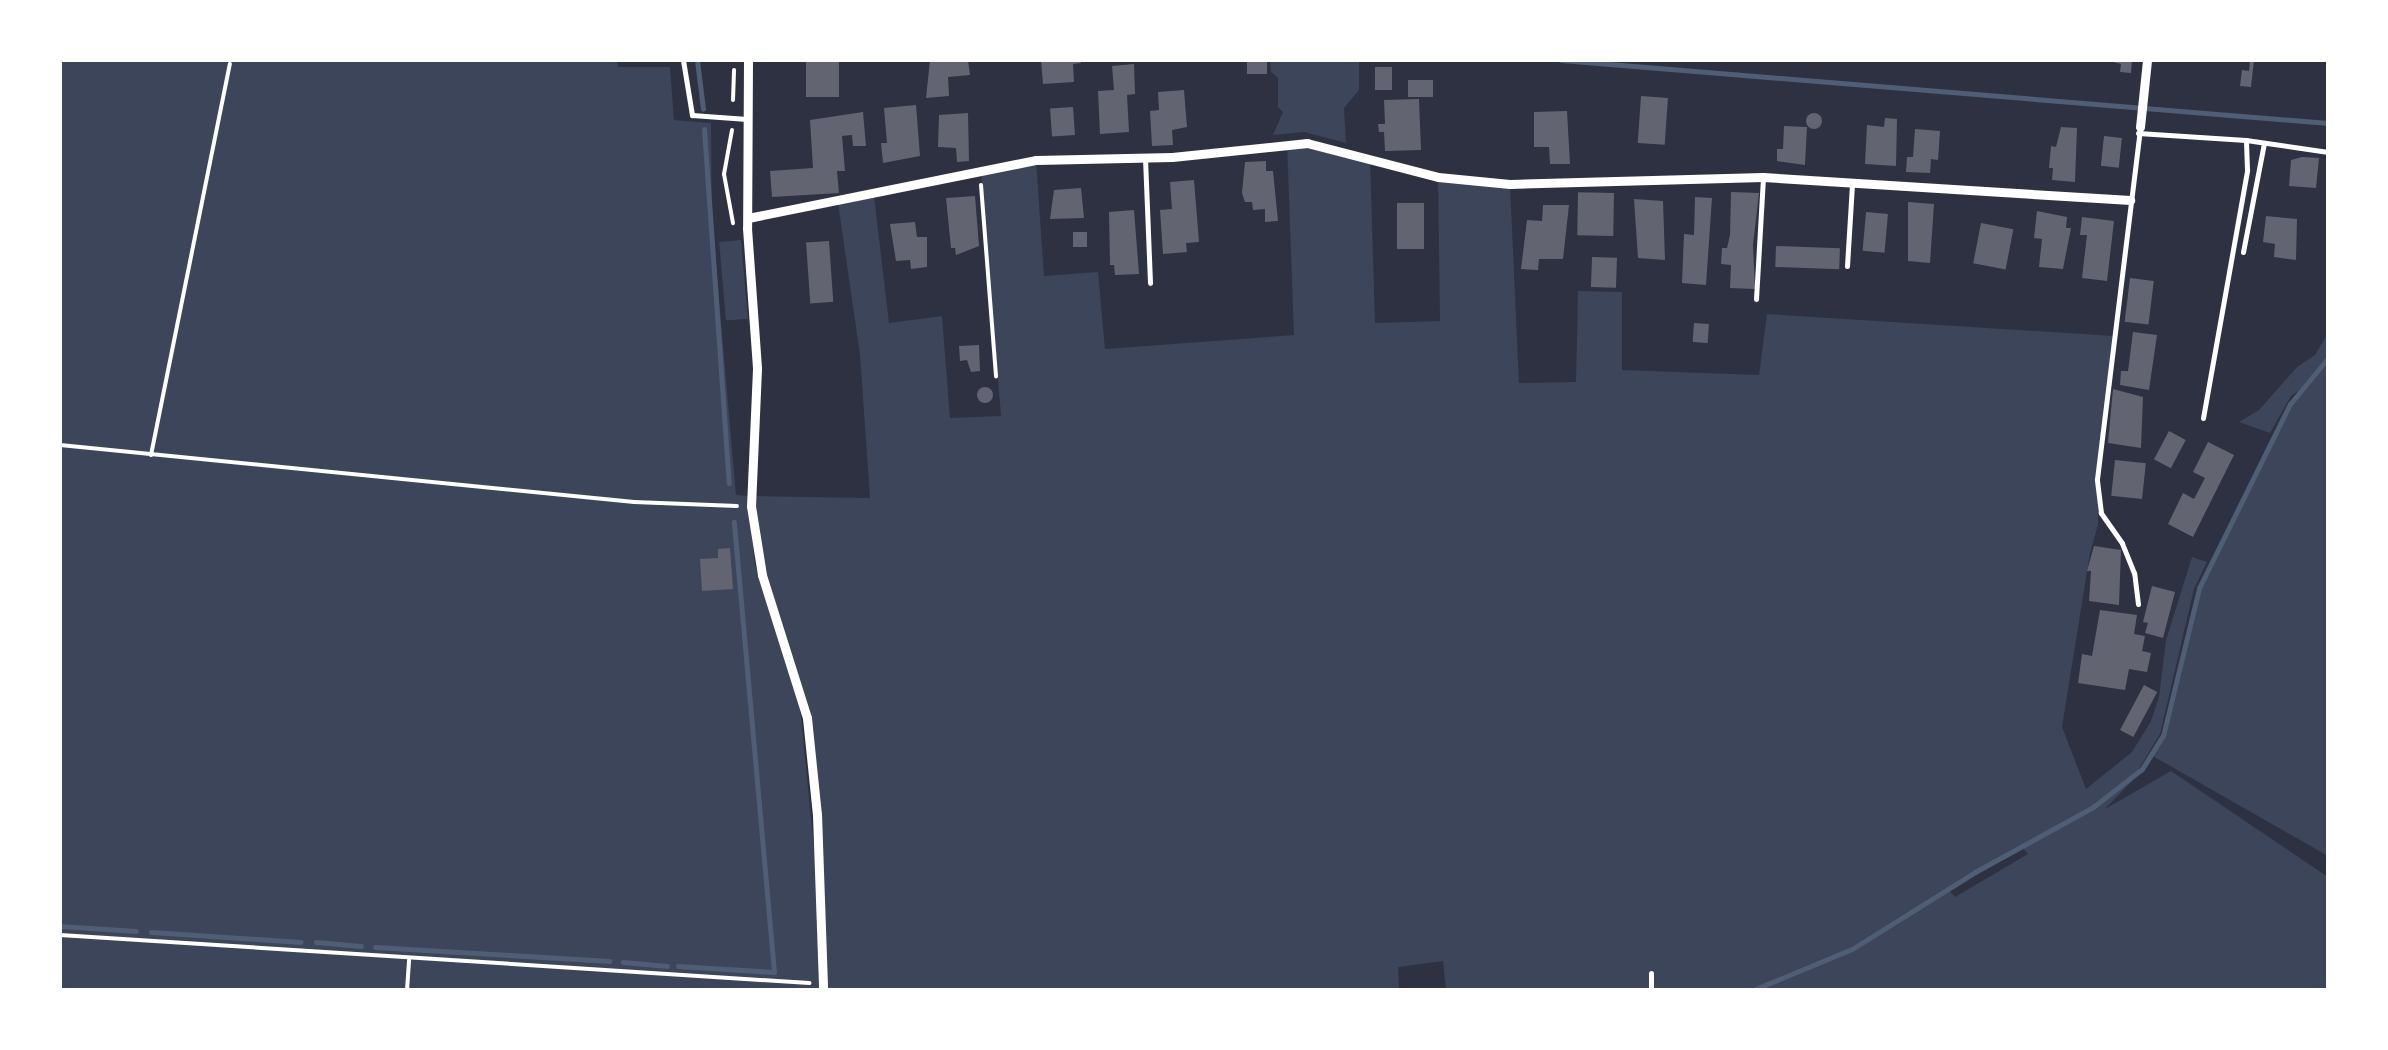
<!DOCTYPE html>
<style>
body{margin:0}
#map{position:relative;width:2388px;height:1050px;overflow:hidden;background:#2d3142;font-family:"Roboto Condensed",sans-serif}
div>[style]{position:absolute}
[style*='--x']{left:calc(var(--x)*1px);top:calc(var(--y)*1px);width:calc(var(--w)*1px);rotate:calc(var(--a)*1deg)}
.green>*{inset:0;background:#3c4559;transform-origin:0 0}
.stream>*{height:5px;margin:-2.5px;padding:0 2.5px;transform-origin:2.5px;border-radius:2.5px;background:#4f5d75}
.building>*{inset:0;background:#626471;transform-origin:0 0}
.round{border-radius:50%}
.path>*{height:4px;margin:-2px;padding:0 2px;transform-origin:2px;border-radius:2px;background:#fff}
.service>*{height:5px;margin:-2.5px;padding:0 2.5px;transform-origin:2.5px;border-radius:2.5px;background:#fff}
.minor>*{height:9px;margin:-4.5px;padding:0 4.5px;transform-origin:4.5px;border-radius:4.5px;background:#fff}
span{translate:-50% -50%;white-space:nowrap;text-align:center;line-height:1.15;-webkit-text-stroke:8px #fff;paint-order:stroke}
.frame{position:absolute;inset:0;border:62px solid #fff;pointer-events:none}
</style>
<div id="map">
<div class="green">
<i style="clip-path:polygon(60px 60px,617px 60px,618px 67px,670px 67px,674px 120px,711px 123px,712px 218px,736px 495px,748px 496px,755px 565px,792px 669px,800px 707px,816px 868px,819px 990px,60px 990px)"></i>
<i style="clip-path:polygon(1270px 60px,1359px 60px,1359px 90px,1344px 108px,1346px 143px,1304px 132px,1273px 135px,1283px 112px,1278px 107px,1278px 78px,1271px 72px)"></i>
<i style="clip-path:polygon(evenodd,1287px 143px,1370px 158px,1375px 323px,1440px 321px,1438px 177px,1510px 184px,1519px 383px,1576px 382px,1578px 291px,1622px 292px,1622px 370px,1759px 375px,1767px 314px,2114px 336px,2098px 466px,2098px 525px,2090px 553px,2062px 727px,2086px 789px,2132px 752px,2151px 721px,2159px 697px,2166px 640px,2192px 557px,2207px 562px,2194px 589px,2160px 734px,2131px 782px,2105px 809px,2171px 771px,2328px 877px,2328px 990px,1446px 990px,1443px 961px,1398px 967px,1399px 990px,823px 990px,807px 718px,762px 575px,754px 496px,870px 498px,860px 355px,838px 203px,874px 196px,889px 323px,942px 316px,950px 418px,1001px 416px,981px 171px,1036px 160px,1044px 276px,1098px 272px,1105px 349px,1294px 335px,1287px 143px,2022px 847px,2028px 854px,1955px 897px,1949px 890px,2022px 847px)"></i>
<i style="left:741px;top:240px;width:79px;height:22px;rotate:85deg"></i>
<i style="clip-path:polygon(2328px 333px,2328px 856px,2151px 755px,2163px 736px,2199px 588px,2301px 389px,2291px 396px,2270px 433px,2239px 422px,2259px 410px,2297px 367px,2315px 355px)"></i>
</div>
<div class="stream">
<i style="--x:697;--y:60;--w:49;--a:83"></i>
<i style="--x:1561;--y:60;--w:770;--a:4.7"></i>
<i style="--x:704;--y:129;--w:355;--a:86"></i>
<i style="--x:60;--y:926;--w:76;--a:3.8"></i>
<i style="--x:151;--y:932;--w:150;--a:3.8"></i>
<i style="--x:316;--y:942;--w:45;--a:5.1"></i>
<i style="--x:375;--y:947;--w:235;--a:3.4"></i>
<i style="--x:623;--y:962;--w:44;--a:5.2"></i>
<i style="--x:678;--y:966;--w:96;--a:3.6"></i>
<i style="--x:774;--y:972;--w:452;--a:-95.1"></i>
<i style="--x:1753;--y:990;--w:107;--a:-22.5"></i>
<i style="--x:1852;--y:949;--w:145;--a:-32"></i>
<i style="--x:1975;--y:872;--w:135;--a:-28.8"></i>
<i style="--x:2093;--y:807;--w:62;--a:-37.8"></i>
<i style="--x:2142;--y:769;--w:39;--a:-58"></i>
<i style="--x:2163;--y:736;--w:152;--a:-76.3"></i>
<i style="--x:2199;--y:588;--w:205;--a:-63.7"></i>
<i style="--x:2290;--y:404;--w:60;--a:-50.4"></i>
</div>
<div class="building">
<i style="left:806px;top:60px;width:33px;height:37px"></i>
<i style="clip-path:polygon(930px 60px,968px 60px,970px 75px,948px 77px,949px 96px,926px 98px)"></i>
<i style="clip-path:polygon(1041px 60px,1080px 60px,1081px 63px,1073px 64px,1074px 82px,1043px 84px)"></i>
<i style="left:1247px;top:60px;width:20px;height:14px"></i>
<i style="clip-path:polygon(2105px 60px,2132px 60px,2131px 73px,2120px 72px,2121px 64px)"></i>
<i style="clip-path:polygon(2250px 60px,2254px 60px,2251px 87px,2240px 86px,2242px 70px,2249px 71px)"></i>
<i style="clip-path:polygon(1134px 64px,1135px 94px,1127px 95px,1129px 132px,1100px 134px,1098px 91px,1114px 90px,1112px 66px)"></i>
<i style="left:1392px;top:67px;width:23px;height:17px;rotate:90deg"></i>
<i style="left:1408px;top:80px;width:25px;height:17px"></i>
<i style="clip-path:polygon(1184px 90px,1187px 127px,1172px 130px,1173px 145px,1152px 146px,1150px 111px,1159px 110px,1158px 92px)"></i>
<i style="left:1641px;top:96px;width:27px;height:47px;rotate:4deg"></i>
<i style="clip-path:polygon(1419px 99px,1421px 150px,1385px 151px,1384px 132px,1379px 132px,1378px 124px,1385px 124px,1384px 100px)"></i>
<i style="clip-path:polygon(916px 105px,920px 156px,883px 163px,881px 143px,887px 143px,884px 108px)"></i>
<i style="left:1073px;top:107px;width:28px;height:23px;rotate:86deg"></i>
<i style="clip-path:polygon(1567px 111px,1570px 164px,1550px 164px,1549px 147px,1534px 147px,1534px 112px)"></i>
<i style="clip-path:polygon(863px 112px,866px 146px,853px 146px,852px 135px,842px 136px,845px 171px,837px 171px,839px 193px,772px 197px,770px 171px,813px 168px,810px 120px)"></i>
<i style="clip-path:polygon(968px 113px,969px 161px,957px 162px,956px 148px,938px 147px,939px 115px)"></i>
<i class="round" style="left:1806px;top:113px;width:16px;height:16px"></i>
<i style="clip-path:polygon(1885px 118px,1897px 119px,1896px 166px,1865px 164px,1867px 125px,1884px 127px)"></i>
<i style="clip-path:polygon(1784px 126px,1807px 127px,1805px 165px,1777px 161px,1777px 149px,1783px 149px)"></i>
<i style="clip-path:polygon(2061px 127px,2077px 128px,2075px 182px,2052px 180px,2053px 168px,2049px 168px,2051px 146px,2056px 147px)"></i>
<i style="clip-path:polygon(1915px 129px,1940px 131px,1938px 160px,1931px 159px,1930px 173px,1906px 172px,1907px 157px,1913px 157px)"></i>
<i style="left:2104px;top:136px;width:18px;height:30px;rotate:6deg"></i>
<i style="clip-path:polygon(2302px 157px,2319px 158px,2316px 188px,2289px 186px,2291px 160px)"></i>
<i style="clip-path:polygon(1266px 161px,1266px 171px,1273px 171px,1278px 221px,1265px 222px,1265px 209px,1253px 210px,1252px 202px,1245px 202px,1242px 193px,1245px 162px)"></i>
<i style="clip-path:polygon(1194px 180px,1199px 242px,1186px 243px,1187px 252px,1163px 254px,1160px 210px,1172px 209px,1170px 182px)"></i>
<i style="clip-path:polygon(1081px 188px,1084px 218px,1050px 219px,1054px 190px)"></i>
<i style="clip-path:polygon(1731px 192px,1759px 193px,1753px 245px,1755px 289px,1730px 288px,1731px 265px,1721px 264px,1722px 248px,1727px 248px,1730px 235px)"></i>
<i style="left:1614px;top:193px;width:43px;height:36px;rotate:91deg"></i>
<i style="clip-path:polygon(975px 196px,979px 246px,956px 255px,955px 248px,951px 248px,946px 198px)"></i>
<i style="clip-path:polygon(1695px 197px,1712px 198px,1706px 285px,1682px 283px,1684px 234px,1694px 235px)"></i>
<i style="clip-path:polygon(1634px 199px,1663px 201px,1665px 260px,1638px 258px)"></i>
<i style="clip-path:polygon(1908px 202px,1934px 204px,1930px 263px,1908px 261px)"></i>
<i style="left:1397px;top:203px;width:27px;height:46px"></i>
<i style="clip-path:polygon(1543px 205px,1569px 205px,1563px 259px,1539px 259px,1538px 270px,1521px 269px,1527px 220px,1542px 221px)"></i>
<i style="clip-path:polygon(1134px 210px,1139px 274px,1115px 275px,1114px 265px,1110px 265px,1109px 212px)"></i>
<i style="clip-path:polygon(2037px 211px,2067px 217px,2066px 228px,2071px 228px,2063px 269px,2039px 267px,2042px 239px,2034px 238px)"></i>
<i style="left:1866px;top:212px;width:22px;height:39px;rotate:5deg"></i>
<i style="clip-path:polygon(2266px 216px,2297px 219px,2296px 260px,2274px 257px,2275px 244px,2263px 242px)"></i>
<i style="clip-path:polygon(2082px 217px,2114px 221px,2107px 281px,2082px 278px,2087px 235px,2080px 235px)"></i>
<i style="clip-path:polygon(915px 222px,917px 237px,927px 237px,927px 267px,911px 269px,910px 260px,896px 261px,890px 224px)"></i>
<i style="left:1981px;top:223px;width:33px;height:41px;rotate:11deg"></i>
<i style="left:1087px;top:232px;width:15px;height:14px;rotate:90deg"></i>
<i style="left:829px;top:241px;width:61px;height:23px;rotate:86deg"></i>
<i style="left:1776px;top:246px;width:64px;height:21px;rotate:2deg"></i>
<i style="left:1592px;top:257px;width:25px;height:30px;rotate:2deg"></i>
<i style="left:2130px;top:278px;width:24px;height:44px;rotate:7deg"></i>
<i style="left:1694px;top:323px;width:15px;height:19px;rotate:4deg"></i>
<i style="clip-path:polygon(2133px 332px,2157px 335px,2149px 390px,2120px 385px,2121px 371px,2128px 371px)"></i>
<i style="clip-path:polygon(979px 345px,980px 371px,971px 372px,967px 360px,960px 361px,959px 346px)"></i>
<i class="round" style="left:977px;top:387px;width:16px;height:16px"></i>
<i style="clip-path:polygon(2113px 389px,2143px 397px,2141px 448px,2108px 443px)"></i>
<i style="left:2169px;top:431px;width:19px;height:32px;rotate:28deg"></i>
<i style="clip-path:polygon(2208px 442px,2234px 455px,2193px 537px,2168px 524px,2183px 493px,2194px 499px,2205px 478px,2193px 472px)"></i>
<i style="left:2115px;top:460px;width:31px;height:36px;rotate:6deg"></i>
<i style="clip-path:polygon(2094px 546px,2121px 550px,2119px 605px,2089px 601px,2091px 571px,2087px 571px)"></i>
<i style="clip-path:polygon(730px 548px,733px 589px,702px 591px,700px 559px,718px 558px,718px 549px)"></i>
<i style="clip-path:polygon(2152px 586px,2175px 592px,2163px 638px,2145px 633px,2148px 623px,2143px 622px)"></i>
<i style="clip-path:polygon(2100px 610px,2137px 615px,2134px 634px,2145px 636px,2142px 651px,2151px 653px,2147px 672px,2129px 669px,2125px 690px,2078px 683px,2082px 654px,2092px 656px)"></i>
<i style="left:2144px;top:685px;width:15px;height:51px;rotate:28deg"></i>
</div>
<div class="path">
<i style="--x:733;--y:100;--w:30;--a:-88"></i>
<i style="--x:732;--y:130;--w:45;--a:100.3"></i>
<i style="--x:724;--y:174;--w:50;--a:79.6"></i>
<i style="--x:981;--y:185;--w:192;--a:85.5"></i>
<i style="--x:60;--y:445;--w:577;--a:5.67"></i>
<i style="--x:634;--y:502;--w:103;--a:2.2"></i>
<i style="--x:151;--y:455;--w:399;--a:-78.6"></i>
<i style="--x:60;--y:935;--w:751;--a:3.67"></i>
<i style="--x:407;--y:990;--w:30;--a:-86"></i>
</div>
<div class="service">
<i style="--x:683;--y:60;--w:56;--a:80.7"></i>
<i style="--x:692;--y:115;--w:55;--a:4.2"></i>
<i style="--x:2138;--y:133;--w:108;--a:3.7"></i>
<i style="--x:2246;--y:140;--w:83;--a:8.3"></i>
<i style="--x:1145;--y:158;--w:125;--a:87.7"></i>
<i style="--x:2243;--y:252;--w:111;--a:-79.1"></i>
<i style="--x:1847;--y:266;--w:82;--a:-86.5"></i>
<i style="--x:1756;--y:299;--w:122;--a:-86.7"></i>
<i style="--x:2203;--y:418;--w:252;--a:-79.9"></i>
<i style="--x:2247;--y:170;--w:30;--a:-92"></i>
<i style="--x:2138;--y:604;--w:31;--a:-97"></i>
<i style="--x:2134;--y:573;--w:32;--a:-112"></i>
<i style="--x:2122;--y:543;--w:37;--a:-125"></i>
<i style="--x:2101;--y:513;--w:34;--a:-97"></i>
<i style="--x:2097;--y:479;--w:355;--a:-83"></i>
<i style="--x:1651;--y:990;--w:17;--a:-90"></i>
</div>
<div class="minor">
<i style="--x:748;--y:60;--w:168;--a:90.3"></i>
<i style="--x:747;--y:228;--w:141;--a:85.9"></i>
<i style="--x:757;--y:369;--w:137;--a:92.5"></i>
<i style="--x:751;--y:506;--w:70;--a:80.9"></i>
<i style="--x:762;--y:575;--w:150;--a:72.5"></i>
<i style="--x:807;--y:718;--w:97;--a:84.1"></i>
<i style="--x:817;--y:814;--w:176;--a:88"></i>
<i style="--x:2140;--y:127;--w:67;--a:-84"></i>
<i style="--x:748;--y:218;--w:294;--a:-11.4"></i>
<i style="--x:1036;--y:160;--w:136;--a:-1.3"></i>
<i style="--x:1172;--y:157;--w:136;--a:-5.9"></i>
<i style="--x:1307;--y:143;--w:135;--a:14.5"></i>
<i style="--x:1438;--y:177;--w:72;--a:5.6"></i>
<i style="--x:1510;--y:184;--w:253;--a:-1.6"></i>
<i style="--x:1763;--y:177;--w:368;--a:3.6"></i>
</div>
<div class="frame"></div>
</div>
